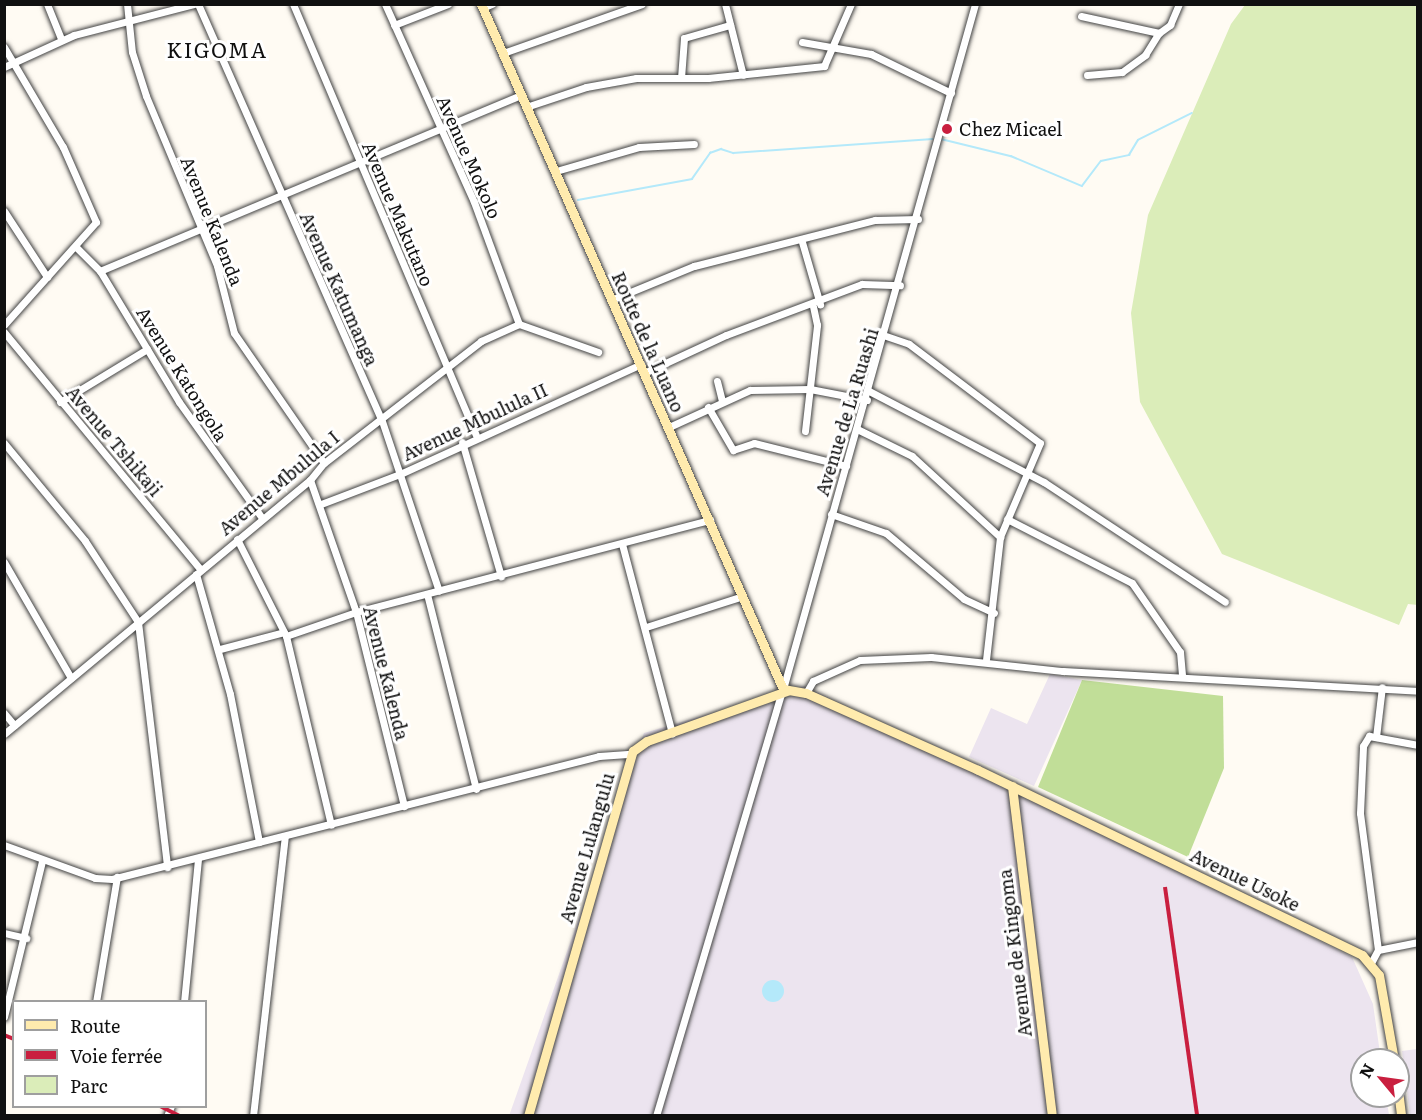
<!DOCTYPE html>
<meta charset="utf-8">
<style>
body{margin:0}
#map{position:relative;width:1422px;height:1120px;overflow:hidden;background:#fffbf3;font-family:Literata,serif}
div>[style]{position:absolute}
[style*='--x']{left:calc(var(--x)*1px);top:calc(var(--y)*1px);width:calc(var(--w)*1px);rotate:calc(var(--a)*1deg)}
.industrial>*{inset:0;background:#ece4ef}
.green>*{inset:0;background:#dbedb9}
.forest>*{inset:0;background:#c1de98}
.water>*{inset:0;background:#b4e9fa}
.round{border-radius:50%}
.stream>*{height:1.5px;margin:-0.75px;padding:0 0.75px;transform-origin:0.75px;border-radius:0.75px;background:#b4e9fa}
.roads{filter:drop-shadow(0 0 2px #434343) drop-shadow(0 0 2px #434343)}
.street>*{height:7px;margin:-3.5px;padding:0 3.5px;transform-origin:3.5px;border-radius:3.5px;background:#fff}
.secondary>*{height:9px;margin:-4.5px;padding:0 4.5px;transform-origin:4.5px;border-radius:4.5px;background:#ffebae}
.rail>*{height:4px;margin-top:-2px;transform-origin:0;background:repeating-linear-gradient(90deg,#fff 0 4.5px,#c91f3f 0 9px);box-sizing:border-box;border-block:2px solid #c91f3f}
.dots>*{width:16px;height:16px;translate:-50% -50%;box-sizing:border-box;border:3px solid #fff;border-radius:50%}
span{translate:-50% -50%;white-space:nowrap;text-align:center;line-height:1.15;-webkit-text-stroke:6px #fff;paint-order:stroke}
.poi-label{font-size:18px;color:#101010}
.left{translate:0 -50%;text-align:left}
.street-label{font-size:18px;color:#101010}
.quarter-label{font-size:21px;color:#101010;letter-spacing:1.5px}
.frame{position:absolute;inset:0;border:6px solid #101010;pointer-events:none}
.legend{position:absolute;left:12px;top:1000px;width:195px;height:108px;box-sizing:border-box;background:#fff;border:2px solid #9f9f9f;margin:0;padding:8px 10px;list-style:none;font-size:18px;color:#101010}
.legend li{display:flex;align-items:center;gap:12px;height:30px}
.legend b{width:30px;border:2px solid #9f9f9f}
.north{position:absolute;left:1350px;top:1048px;width:60px;height:60px;box-sizing:border-box;background:#fff;border:2px solid #9f9f9f;border-radius:50%;rotate:299deg;font-size:16px;font-weight:700;line-height:24px;text-align:center;color:#101010}
.north::after{content:'';display:block;margin:auto;width:21px;height:27px;background:#c91f3f;clip-path:polygon(50% 0,100% 100%,50% 72%,0 100%)}
</style>
<div id="map">
<div class="industrial">
<i style="clip-path:polygon(1050px 674px,1082px 680px,1034px 786px,969px 757px,991px 708px,1027px 724px)"></i>
<i style="clip-path:polygon(804px 686px,1352px 957px,1373px 1004px,1381px 1060px,1362px 1060px,1362px 1096px,1386px 1096px,1389px 1115px,509px 1116px,644px 733px)"></i>
<i style="clip-path:polygon(1417px 1049px,1417px 1115px,1410px 1115px,1402px 1051px)"></i>
</div>
<div class="green">
<i style="clip-path:polygon(1245px 5px,1417px 5px,1418px 605px,1408px 604px,1399px 625px,1222px 554px,1140px 402px,1131px 313px,1148px 215px,1231px 24px)"></i>
</div>
<div class="forest">
<i style="clip-path:polygon(1082px 680px,1223px 696px,1224px 768px,1188px 857px,1038px 787px)"></i>
</div>
<div class="water">
<i class="round" style="left:762px;top:980px;width:22px;height:22px"></i>
</div>
<div class="stream">
<i style="--x:941;--y:139;--w:72;--a:13.7"></i>
<i style="--x:1011;--y:156;--w:77;--a:22.9"></i>
<i style="--x:1082;--y:186;--w:31;--a:-53"></i>
<i style="--x:1101;--y:161;--w:29;--a:-12"></i>
<i style="--x:1129;--y:155;--w:17;--a:-59"></i>
<i style="--x:1138;--y:140;--w:60;--a:-26.6"></i>
<i style="--x:578;--y:200;--w:116;--a:-10.4"></i>
<i style="--x:692;--y:179;--w:32;--a:-55"></i>
<i style="--x:710;--y:153;--w:12;--a:-20"></i>
<i style="--x:721;--y:149;--w:13;--a:18"></i>
<i style="--x:733;--y:153;--w:200;--a:-4"></i>
</div>
<div class="roads">
<div class="street">
<i style="--x:47;--y:4;--w:38;--a:68"></i>
<i style="--x:127;--y:4;--w:48;--a:84.1"></i>
<i style="--x:132;--y:52;--w:46;--a:72.3"></i>
<i style="--x:146;--y:96;--w:184;--a:67.3"></i>
<i style="--x:217;--y:266;--w:69;--a:75.8"></i>
<i style="--x:234;--y:333;--w:158;--a:55.3"></i>
<i style="--x:198;--y:4;--w:453;--a:66.2"></i>
<i style="--x:381;--y:418;--w:182;--a:71.5"></i>
<i style="--x:293;--y:4;--w:468;--a:67"></i>
<i style="--x:385;--y:4;--w:217;--a:65.8"></i>
<i style="--x:474;--y:202;--w:130;--a:69.8"></i>
<i style="--x:725;--y:4;--w:73;--a:75.8"></i>
<i style="--x:482;--y:8;--w:11;--a:-22"></i>
<i style="--x:1081;--y:16;--w:80;--a:12.3"></i>
<i style="--x:1159;--y:33;--w:14;--a:-36"></i>
<i style="--x:1170;--y:25;--w:23;--a:-67"></i>
<i style="--x:394;--y:25;--w:58;--a:-21.3"></i>
<i style="--x:802;--y:42;--w:70;--a:9.9"></i>
<i style="--x:871;--y:54;--w:89;--a:26"></i>
<i style="--x:4;--y:47;--w:116;--a:59.5"></i>
<i style="--x:63;--y:147;--w:82;--a:66.3"></i>
<i style="--x:96;--y:222;--w:138;--a:131.8"></i>
<i style="--x:503;--y:53;--w:147;--a:-19.4"></i>
<i style="--x:4;--y:67;--w:77;--a:-24.6"></i>
<i style="--x:74;--y:35;--w:124;--a:-14.5"></i>
<i style="--x:1087;--y:75;--w:35;--a:-5"></i>
<i style="--x:1122;--y:72;--w:29;--a:-36"></i>
<i style="--x:1145;--y:55;--w:26;--a:-58"></i>
<i style="--x:681;--y:78;--w:40;--a:-85.7"></i>
<i style="--x:684;--y:38;--w:48;--a:-15.8"></i>
<i style="--x:526;--y:107;--w:63;--a:-18.4"></i>
<i style="--x:586;--y:87;--w:51;--a:-10.2"></i>
<i style="--x:636;--y:78;--w:72;--a:0"></i>
<i style="--x:708;--y:78;--w:117;--a:-5.9"></i>
<i style="--x:824;--y:66;--w:68;--a:-66.5"></i>
<i style="--x:556;--y:171;--w:86;--a:-16.1"></i>
<i style="--x:639;--y:147;--w:55;--a:-3.1"></i>
<i style="--x:4;--y:211;--w:79;--a:56.9"></i>
<i style="--x:802;--y:242;--w:65;--a:73.8"></i>
<i style="--x:76;--y:247;--w:34;--a:45"></i>
<i style="--x:100;--y:271;--w:153;--a:58.9"></i>
<i style="--x:179;--y:402;--w:143;--a:54.4"></i>
<i style="--x:100;--y:271;--w:456;--a:-22.7"></i>
<i style="--x:611;--y:300;--w:90;--a:-22.3"></i>
<i style="--x:694;--y:266;--w:187;--a:-14.3"></i>
<i style="--x:875;--y:220;--w:43;--a:-1.3"></i>
<i style="--x:4;--y:332;--w:308;--a:50.4"></i>
<i style="--x:886;--y:336;--w:24;--a:19"></i>
<i style="--x:909;--y:344;--w:164;--a:37.1"></i>
<i style="--x:1040;--y:443;--w:102;--a:113.1"></i>
<i style="--x:1000;--y:537;--w:123;--a:96.5"></i>
<i style="--x:644;--y:373;--w:90;--a:-24.9"></i>
<i style="--x:726;--y:335;--w:145;--a:-20.6"></i>
<i style="--x:862;--y:284;--w:38;--a:2"></i>
<i style="--x:717;--y:381;--w:21;--a:76"></i>
<i style="--x:869;--y:391;--w:197;--a:27.5"></i>
<i style="--x:1044;--y:482;--w:217;--a:33.5"></i>
<i style="--x:60;--y:402;--w:102;--a:-31.3"></i>
<i style="--x:708;--y:407;--w:50;--a:59.8"></i>
<i style="--x:733;--y:450;--w:22;--a:-18"></i>
<i style="--x:754;--y:443;--w:95;--a:14"></i>
<i style="--x:669;--y:427;--w:89;--a:-24.6"></i>
<i style="--x:750;--y:390;--w:60;--a:-1"></i>
<i style="--x:810;--y:389;--w:58;--a:10.9"></i>
<i style="--x:857;--y:429;--w:61;--a:26.1"></i>
<i style="--x:912;--y:456;--w:120;--a:42.6"></i>
<i style="--x:805;--y:431;--w:107;--a:-83.5"></i>
<i style="--x:817;--y:325;--w:19;--a:-102"></i>
<i style="--x:462;--y:442;--w:140;--a:73.8"></i>
<i style="--x:4;--y:443;--w:127;--a:50.4"></i>
<i style="--x:85;--y:541;--w:97;--a:56.8"></i>
<i style="--x:138;--y:622;--w:247;--a:83.2"></i>
<i style="--x:310;--y:480;--w:140;--a:70.8"></i>
<i style="--x:356;--y:612;--w:200;--a:76.1"></i>
<i style="--x:321;--y:504;--w:85;--a:-20.8"></i>
<i style="--x:400;--y:474;--w:265;--a:-24.5"></i>
<i style="--x:831;--y:514;--w:58;--a:19.1"></i>
<i style="--x:886;--y:533;--w:102;--a:40.2"></i>
<i style="--x:964;--y:599;--w:33;--a:25"></i>
<i style="--x:1007;--y:519;--w:140;--a:27.1"></i>
<i style="--x:1132;--y:583;--w:84;--a:55.2"></i>
<i style="--x:1180;--y:652;--w:24;--a:85"></i>
<i style="--x:237;--y:539;--w:109;--a:63.2"></i>
<i style="--x:286;--y:636;--w:194;--a:76.6"></i>
<i style="--x:622;--y:544;--w:196;--a:75.2"></i>
<i style="--x:4;--y:562;--w:134;--a:60"></i>
<i style="--x:196;--y:574;--w:125;--a:74.2"></i>
<i style="--x:230;--y:694;--w:151;--a:78.9"></i>
<i style="--x:427;--y:594;--w:201;--a:75.9"></i>
<i style="--x:646;--y:627;--w:99;--a:-17.7"></i>
<i style="--x:286;--y:636;--w:74;--a:-18.9"></i>
<i style="--x:356;--y:612;--w:366;--a:-14.6"></i>
<i style="--x:220;--y:649;--w:66;--a:-14.9"></i>
<i style="--x:783;--y:689;--w:711;--a:-74.34"></i>
<i style="--x:806;--y:693;--w:14;--a:-60"></i>
<i style="--x:813;--y:681;--w:51;--a:-24.1"></i>
<i style="--x:860;--y:660;--w:71;--a:-2.4"></i>
<i style="--x:931;--y:657;--w:133;--a:6.1"></i>
<i style="--x:1063;--y:671;--w:356;--a:3.2"></i>
<i style="--x:4;--y:713;--w:16;--a:50"></i>
<i style="--x:4;--y:734;--w:398;--a:-39.7"></i>
<i style="--x:310;--y:480;--w:22;--a:-51"></i>
<i style="--x:324;--y:463;--w:199;--a:-37.8"></i>
<i style="--x:481;--y:341;--w:42;--a:-24.1"></i>
<i style="--x:519;--y:324;--w:84;--a:19.5"></i>
<i style="--x:1376;--y:737;--w:50;--a:-83.2"></i>
<i style="--x:4;--y:845;--w:97;--a:19.9"></i>
<i style="--x:95;--y:878;--w:17;--a:3"></i>
<i style="--x:112;--y:879;--w:502;--a:-14.17"></i>
<i style="--x:599;--y:756;--w:32;--a:-4"></i>
<i style="--x:4;--y:933;--w:23;--a:13"></i>
<i style="--x:1378;--y:950;--w:41;--a:-11.3"></i>
<i style="--x:1371;--y:963;--w:15;--a:-62"></i>
<i style="--x:1378;--y:950;--w:138;--a:-97.5"></i>
<i style="--x:1360;--y:813;--w:67;--a:-87.4"></i>
<i style="--x:1363;--y:746;--w:12;--a:-59"></i>
<i style="--x:1369;--y:736;--w:50;--a:10.4"></i>
<i style="--x:96;--y:1002;--w:127;--a:-80.5"></i>
<i style="--x:184;--y:1002;--w:144;--a:-84.4"></i>
<i style="--x:4;--y:1017;--w:161;--a:-76.3"></i>
<i style="--x:167;--y:1116;--w:11;--a:-68"></i>
<i style="--x:253;--y:1116;--w:281;--a:-83.5"></i>
<i style="--x:656;--y:1116;--w:439;--a:-73.5"></i>
</div>
<div class="secondary">
<i style="--x:481;--y:4;--w:749;--a:66.21"></i>
<i style="--x:783;--y:689;--w:23;--a:10"></i>
<i style="--x:806;--y:693;--w:188;--a:24.1"></i>
<i style="--x:978;--y:770;--w:426;--a:25.7"></i>
<i style="--x:1362;--y:955;--w:26;--a:50"></i>
<i style="--x:1379;--y:975;--w:86;--a:80"></i>
<i style="--x:1012;--y:786;--w:332;--a:83.1"></i>
<i style="--x:1398;--y:1090;--w:26;--a:83"></i>
<i style="--x:528;--y:1116;--w:380;--a:-74"></i>
<i style="--x:633;--y:751;--w:17;--a:-36"></i>
<i style="--x:647;--y:741;--w:149;--a:-19.7"></i>
</div>
</div>
<div class="rail">
<i style="--x:1165;--y:887;--w:231;--a:82"></i>
<i style="--x:4;--y:1035;--w:11;--a:22"></i>
<i style="--x:160;--y:1106;--w:22;--a:27"></i>
</div>
<div class="dots">
<i style="left:947px;top:129px;background:#c91f3f"></i>
</div>
<div class="poi-label">
<span class="left" style="left:959px;top:129px">Chez Micael</span>
</div>
<div class="street-label">
<span style="left:469px;top:157px;rotate:66deg">Avenue Mokolo</span>
<span style="left:398px;top:214px;rotate:67deg">Avenue Makutano</span>
<span style="left:212px;top:221px;rotate:68deg">Avenue Kalenda</span>
<span style="left:339px;top:289px;rotate:66deg">Avenue Katumanga</span>
<span style="left:648px;top:342px;rotate:66deg">Route de la Luano</span>
<span style="left:182px;top:374px;rotate:58deg">Avenue Katongola</span>
<span style="left:847px;top:412px;rotate:-73deg">Avenue de La Ruashi</span>
<span style="left:475px;top:422px;rotate:-25deg">Avenue Mbulula II</span>
<span style="left:114px;top:441px;rotate:50deg">Avenue Tshikaji</span>
<span style="left:279px;top:483px;rotate:-40deg">Avenue Mbulula I</span>
<span style="left:386px;top:673px;rotate:76deg">Avenue Kalenda</span>
<span style="left:587px;top:848px;rotate:-74deg">Avenue Lulangulu</span>
<span style="left:1245px;top:880px;rotate:26deg">Avenue Usoke</span>
<span style="left:1015px;top:953px;rotate:-97deg">Avenue de Kingoma</span>
</div>
<div class="quarter-label">
<span style="left:217px;top:49px">KIGOMA</span>
</div>
<div class="frame"></div>
<ul class="legend">
<li><b style="height:8px;background:#ffebae"></b>Route</li>
<li><b style="height:8px;background:#c91f3f"></b>Voie ferrée</li>
<li><b style="height:16px;background:#dbedb9"></b>Parc</li>
</ul>
<div class="north">N</div>
</div>
